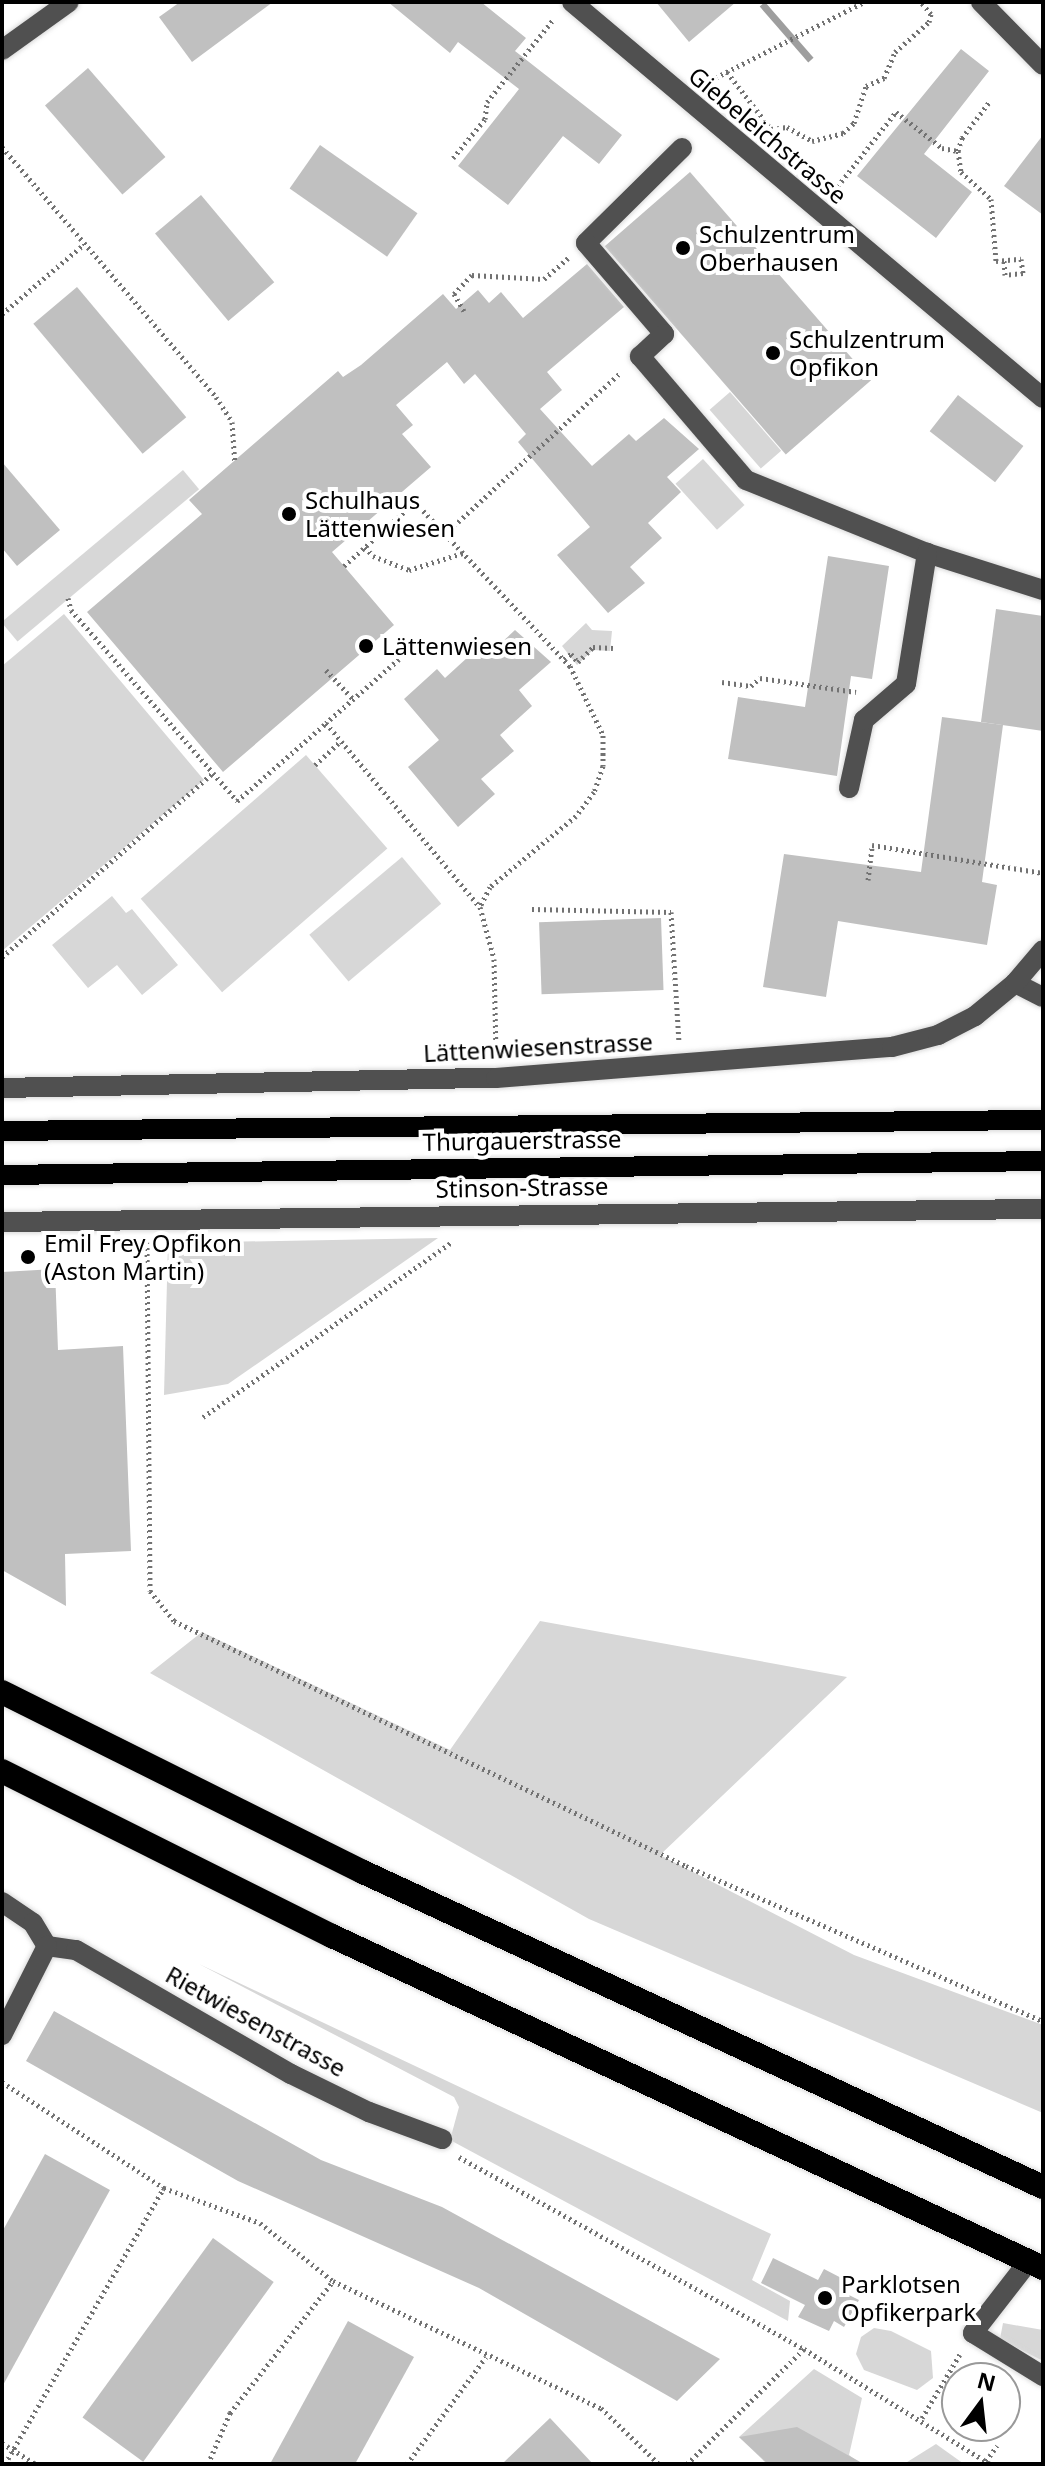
<!DOCTYPE html>
<meta charset="utf-8">
<style>
body{margin:0}
#map{position:relative;width:1045px;height:2466px;overflow:hidden;background:#fff;font-family:"Noto Sans",sans-serif}
div>[style]{position:absolute}
[style*='--x']{left:calc(var(--x)*1px);top:calc(var(--y)*1px);width:calc(var(--w)*1px);rotate:calc(var(--a)*1deg)}
.green>*{inset:0;background:#d7d7d7;transform-origin:0 0}
.water>*{inset:0;background:#9e9e9e;transform-origin:0 0}
.building>*{inset:0;background:#c0c0c0;transform-origin:0 0}
.path>*{height:5px;margin-top:-2.5px;transform-origin:0;background:repeating-linear-gradient(90deg,#727272 0 2px,transparent 0 6px)}
.roads{filter:drop-shadow(0 0 2px #dbdbdb) drop-shadow(0 0 2px #dbdbdb)}
.minor>*{height:20px;margin:-10px;padding:0 10px;transform-origin:10px;border-radius:10px;background:#505050}
.major>*{height:20px;margin:-10px;padding:0 10px;transform-origin:10px;border-radius:10px;background:#000}
.highway>*{height:24px;margin:-12px;padding:0 12px;transform-origin:12px;border-radius:12px;background:#000}
.dots>*{width:22px;height:22px;translate:-50% -50%;box-sizing:border-box;border:4px solid #fff;border-radius:50%}
span{translate:-50% -50%;white-space:nowrap;text-align:center;line-height:1.15;-webkit-text-stroke:8px #fff;paint-order:stroke}
.street-label{font-size:24px;color:#000}
.poi-label{font-size:24px;color:#000}
.left{translate:0 -50%;text-align:left}
.frame{position:absolute;inset:0;border:4px solid #000;pointer-events:none}
.north{position:absolute;left:941px;top:2362px;width:80px;height:80px;box-sizing:border-box;background:#fff;border:2px solid #999;border-radius:50%;rotate:15deg;font-size:22px;font-weight:700;line-height:32px;text-align:center;color:#000}
.north::after{content:'';display:block;margin:auto;width:28px;height:36px;background:#000;clip-path:polygon(50% 0,100% 100%,50% 72%,0 100%)}
</style>
<div id="map">
<div class="green">
<i style="left:730px;top:392px;width:78px;height:27px;rotate:49deg"></i>
<i style="left:703px;top:459px;width:62px;height:37px;rotate:48deg"></i>
<i style="left:183px;top:470px;width:25px;height:237px;rotate:50deg"></i>
<i style="clip-path:polygon(64px 614px,204px 780px,2px 951px,2px 666px)"></i>
<i style="clip-path:polygon(586px 623px,592px 630px,612px 631px,610px 651px,593px 650px,577px 665px,562px 646px)"></i>
<i style="left:306px;top:755px;width:124px;height:219px;rotate:49deg"></i>
<i style="left:402px;top:857px;width:61px;height:121px;rotate:50deg"></i>
<i style="clip-path:polygon(112px 896px,126px 913px,132px 909px,178px 965px,142px 995px,117px 965px,88px 988px,52px 945px)"></i>
<i style="clip-path:polygon(438px 1238px,228px 1384px,164px 1395px,168px 1243px)"></i>
<i style="clip-path:polygon(540px 1621px,847px 1677px,660px 1855px,854px 1955px,1043px 2025px,1043px 2113px,589px 1919px,150px 1673px,202px 1632px,450px 1750px)"></i>
<i style="clip-path:polygon(199px 1964px,771px 2234px,752px 2280px,790px 2301px,788px 2321px,450px 2140px,459px 2107px,454px 2097px)"></i>
<i style="clip-path:polygon(1003px 2323px,1043px 2330px,1043px 2361px,1000px 2339px)"></i>
<i style="clip-path:polygon(874px 2328px,891px 2331px,931px 2351px,933px 2378px,917px 2390px,864px 2370px,856px 2354px,861px 2337px)"></i>
<i style="clip-path:polygon(814px 2369px,862px 2398px,849px 2455px,861px 2464px,767px 2464px,739px 2437px)"></i>
<i style="clip-path:polygon(936px 2444px,964px 2464px,904px 2464px)"></i>
</div>
<div class="water">
<i style="left:765px;top:2px;width:74px;height:7px;rotate:49deg"></i>
</div>
<div class="building">
<i style="clip-path:polygon(180px 2px,273px 2px,192px 62px,159px 17px)"></i>
<i style="clip-path:polygon(388px 2px,481px 2px,526px 38px,515px 51px,622px 135px,599px 164px,563px 136px,508px 205px,458px 166px,519px 89px,458px 42px,450px 53px)"></i>
<i style="clip-path:polygon(656px 2px,736px 2px,689px 42px)"></i>
<i style="clip-path:polygon(961px 49px,989px 71px,924px 154px,972px 192px,936px 238px,857px 176px)"></i>
<i style="left:88px;top:68px;width:118px;height:57px;rotate:49deg"></i>
<i style="clip-path:polygon(1043px 135px,1043px 215px,1004px 186px)"></i>
<i style="left:320px;top:145px;width:119px;height:53px;rotate:35deg"></i>
<i style="left:690px;top:172px;width:276px;height:113px;rotate:49deg"></i>
<i style="left:201px;top:195px;width:114px;height:60px;rotate:50deg"></i>
<i style="clip-path:polygon(587px 264px,624px 307px,547px 372px,562px 390px,540px 409px,592px 466px,629px 434px,636px 441px,664px 418px,699px 449px,667px 477px,681px 492px,648px 523px,662px 538px,630px 567px,645px 583px,608px 613px,557px 555px,590px 527px,518px 442px,526px 434px,475px 374px,464px 384px,447px 362px,396px 405px,413px 425px,402px 434px,431px 467px,332px 552px,394px 625px,223px 772px,87px 612px,202px 514px,189px 500px,338px 371px,343px 377px,361px 365px,443px 294px,456px 309px,478px 290px,489px 303px,501px 292px,523px 318px)"></i>
<i style="left:77px;top:287px;width:170px;height:57px;rotate:50deg"></i>
<i style="left:958px;top:395px;width:83px;height:46px;rotate:38deg"></i>
<i style="clip-path:polygon(2px 462px,60px 530px,17px 566px,2px 548px)"></i>
<i style="clip-path:polygon(828px 556px,889px 566px,872px 679px,851px 676px,837px 776px,728px 759px,738px 697px,805px 707px)"></i>
<i style="clip-path:polygon(996px 609px,1043px 616px,1043px 731px,981px 722px)"></i>
<i style="clip-path:polygon(515px 630px,551px 662px,519px 690px,532px 706px,500px 735px,514px 751px,481px 779px,495px 794px,458px 827px,408px 767px,439px 740px,404px 699px,437px 669px,445px 678px,480px 646px,488px 655px)"></i>
<i style="clip-path:polygon(942px 717px,1003px 725px,982px 882px,997px 885px,987px 945px,838px 921px,826px 997px,763px 987px,784px 854px,921px 872px)"></i>
<i style="left:661px;top:918px;width:72px;height:122px;rotate:88deg"></i>
<i style="clip-path:polygon(55px 1269px,58px 1350px,123px 1346px,131px 1551px,65px 1554px,66px 1606px,2px 1570px,2px 1272px)"></i>
<i style="clip-path:polygon(54px 2011px,321px 2160px,442px 2207px,720px 2359px,677px 2401px,479px 2288px,238px 2181px,26px 2061px)"></i>
<i style="clip-path:polygon(45px 2154px,110px 2190px,2px 2387px,2px 2232px)"></i>
<i style="left:213px;top:2238px;width:75px;height:222px;rotate:36deg"></i>
<i style="clip-path:polygon(773px 2258px,818px 2280px,824px 2269px,851px 2283px,845px 2293px,859px 2300px,844px 2327px,834px 2321px,829px 2331px,798px 2317px,805px 2305px,761px 2283px)"></i>
<i style="clip-path:polygon(348px 2321px,414px 2357px,355px 2464px,270px 2464px)"></i>
<i style="clip-path:polygon(550px 2418px,593px 2464px,502px 2464px)"></i>
<i style="clip-path:polygon(797px 2427px,864px 2464px,768px 2464px,739px 2437px)"></i>
</div>
<div class="path">
<i style="--x:727;--y:72;--w:72;--a:52.3"></i>
<i style="--x:771;--y:129;--w:16;--a:-7"></i>
<i style="--x:787;--y:127;--w:29;--a:29"></i>
<i style="--x:812;--y:141;--w:32;--a:-14"></i>
<i style="--x:843;--y:133;--w:15;--a:-42"></i>
<i style="--x:854;--y:123;--w:39;--a:-72"></i>
<i style="--x:866;--y:86;--w:20;--a:-24"></i>
<i style="--x:884;--y:78;--w:28;--a:-67"></i>
<i style="--x:895;--y:52;--w:45;--a:-41.4"></i>
<i style="--x:929;--y:22;--w:8;--a:-76"></i>
<i style="--x:931;--y:14;--w:16;--a:-130"></i>
<i style="--x:705;--y:83;--w:178;--a:-27"></i>
<i style="--x:2;--y:147;--w:329;--a:49.4"></i>
<i style="--x:216;--y:397;--w:30;--a:57"></i>
<i style="--x:232;--y:422;--w:39;--a:86"></i>
<i style="--x:958;--y:151;--w:14;--a:-73"></i>
<i style="--x:962;--y:138;--w:46;--a:-52.9"></i>
<i style="--x:453;--y:158;--w:50;--a:-50.6"></i>
<i style="--x:485;--y:119;--w:17;--a:-83"></i>
<i style="--x:487;--y:102;--w:105;--a:-51.2"></i>
<i style="--x:834;--y:191;--w:100;--a:-51.9"></i>
<i style="--x:896;--y:112;--w:58;--a:38"></i>
<i style="--x:942;--y:148;--w:16;--a:11"></i>
<i style="--x:958;--y:151;--w:21;--a:82"></i>
<i style="--x:961;--y:172;--w:40;--a:42"></i>
<i style="--x:991;--y:199;--w:62;--a:85.4"></i>
<i style="--x:996;--y:261;--w:25;--a:-5"></i>
<i style="--x:1021;--y:259;--w:14;--a:82"></i>
<i style="--x:1023;--y:273;--w:18;--a:174"></i>
<i style="--x:1005;--y:275;--w:15;--a:-94"></i>
<i style="--x:464;--y:311;--w:20;--a:-120"></i>
<i style="--x:454;--y:294;--w:26;--a:-47"></i>
<i style="--x:472;--y:275;--w:72;--a:3.2"></i>
<i style="--x:544;--y:279;--w:32;--a:-41"></i>
<i style="--x:2;--y:314;--w:106;--a:-40.4"></i>
<i style="--x:445;--y:534;--w:182;--a:46.6"></i>
<i style="--x:570;--y:666;--w:76;--a:64.4"></i>
<i style="--x:603;--y:735;--w:31;--a:90"></i>
<i style="--x:603;--y:766;--w:28;--a:109"></i>
<i style="--x:594;--y:792;--w:30;--a:127"></i>
<i style="--x:576;--y:816;--w:112;--a:140.5"></i>
<i style="--x:490;--y:887;--w:22;--a:117"></i>
<i style="--x:365;--y:547;--w:12;--a:48"></i>
<i style="--x:373;--y:556;--w:39;--a:21"></i>
<i style="--x:409;--y:570;--w:57;--a:-17.5"></i>
<i style="--x:344;--y:566;--w:96;--a:-42"></i>
<i style="--x:415;--y:502;--w:44;--a:46.8"></i>
<i style="--x:445;--y:534;--w:239;--a:-42.6"></i>
<i style="--x:68;--y:598;--w:12;--a:76"></i>
<i style="--x:71;--y:610;--w:216;--a:48.9"></i>
<i style="--x:399;--y:659;--w:97;--a:138.8"></i>
<i style="--x:326;--y:723;--w:240;--a:50.1"></i>
<i style="--x:480;--y:907;--w:54;--a:74.9"></i>
<i style="--x:494;--y:959;--w:96;--a:88.8"></i>
<i style="--x:564;--y:659;--w:9;--a:-36"></i>
<i style="--x:571;--y:654;--w:11;--a:49"></i>
<i style="--x:578;--y:662;--w:21;--a:-45"></i>
<i style="--x:593;--y:647;--w:20;--a:3"></i>
<i style="--x:326;--y:670;--w:40;--a:47"></i>
<i style="--x:722;--y:682;--w:29;--a:8"></i>
<i style="--x:751;--y:686;--w:12;--a:-42"></i>
<i style="--x:760;--y:678;--w:97;--a:8.3"></i>
<i style="--x:315;--y:765;--w:35;--a:-43"></i>
<i style="--x:868;--y:880;--w:35;--a:-83"></i>
<i style="--x:872;--y:845;--w:173;--a:9.3"></i>
<i style="--x:532;--y:909;--w:139;--a:1.2"></i>
<i style="--x:671;--y:912;--w:129;--a:86.5"></i>
<i style="--x:2;--y:957;--w:280;--a:-41.1"></i>
<i style="--x:213;--y:773;--w:37;--a:49"></i>
<i style="--x:237;--y:801;--w:118;--a:-41.2"></i>
<i style="--x:147;--y:1242;--w:349;--a:89.5"></i>
<i style="--x:150;--y:1591;--w:38;--a:51"></i>
<i style="--x:174;--y:1621;--w:568;--a:25.57"></i>
<i style="--x:686;--y:1866;--w:389;--a:23.5"></i>
<i style="--x:203;--y:1417;--w:303;--a:-35.1"></i>
<i style="--x:2;--y:2082;--w:194;--a:33.2"></i>
<i style="--x:164;--y:2188;--w:102;--a:20"></i>
<i style="--x:260;--y:2223;--w:93;--a:38.5"></i>
<i style="--x:333;--y:2281;--w:297;--a:25.4"></i>
<i style="--x:601;--y:2408;--w:81;--a:44"></i>
<i style="--x:459;--y:2157;--w:395;--a:29.1"></i>
<i style="--x:804;--y:2349;--w:219;--a:31.7"></i>
<i style="--x:922;--y:2418;--w:74;--a:-59.3"></i>
<i style="--x:2;--y:2443;--w:40;--a:32"></i>
<i style="--x:986;--y:2461;--w:19;--a:-54"></i>
<i style="--x:5;--y:2464;--w:319;--a:-60.1"></i>
<i style="--x:208;--y:2464;--w:56;--a:-66.7"></i>
<i style="--x:230;--y:2413;--w:167;--a:-52"></i>
<i style="--x:407;--y:2464;--w:133;--a:-53.6"></i>
<i style="--x:687;--y:2464;--w:164;--a:-44.5"></i>
</div>
<div class="roads">
<div class="minor">
<i style="--x:572;--y:2;--w:615;--a:40.06"></i>
<i style="--x:981;--y:2;--w:88;--a:45.5"></i>
<i style="--x:2;--y:50;--w:82;--a:-35.6"></i>
<i style="--x:682;--y:148;--w:135;--a:135.3"></i>
<i style="--x:586;--y:243;--w:120;--a:49.4"></i>
<i style="--x:664;--y:334;--w:33;--a:137"></i>
<i style="--x:640;--y:356;--w:163;--a:49.5"></i>
<i style="--x:746;--y:480;--w:195;--a:22"></i>
<i style="--x:927;--y:553;--w:122;--a:17.7"></i>
<i style="--x:849;--y:788;--w:70;--a:-77.6"></i>
<i style="--x:864;--y:720;--w:55;--a:-40.6"></i>
<i style="--x:906;--y:684;--w:133;--a:-80.9"></i>
<i style="--x:1015;--y:983;--w:31;--a:27"></i>
<i style="--x:2;--y:1088;--w:494;--a:-1.2"></i>
<i style="--x:496;--y:1078;--w:397;--a:-4.5"></i>
<i style="--x:892;--y:1047;--w:48;--a:-14.6"></i>
<i style="--x:938;--y:1035;--w:42;--a:-27.2"></i>
<i style="--x:975;--y:1016;--w:52;--a:-39.5"></i>
<i style="--x:1015;--y:983;--w:43;--a:-49.7"></i>
<i style="--x:2;--y:1222;--w:1041;--a:-0.72"></i>
<i style="--x:2;--y:1902;--w:37;--a:34"></i>
<i style="--x:33;--y:1923;--w:27;--a:59"></i>
<i style="--x:47;--y:1946;--w:29;--a:8"></i>
<i style="--x:76;--y:1950;--w:248;--a:30"></i>
<i style="--x:291;--y:2074;--w:87;--a:26"></i>
<i style="--x:369;--y:2112;--w:78;--a:20.3"></i>
<i style="--x:2;--y:2035;--w:100;--a:-63.2"></i>
<i style="--x:1025;--y:2266;--w:85;--a:127.8"></i>
<i style="--x:973;--y:2333;--w:82;--a:31.6"></i>
</div>
<div class="major">
<i style="--x:2;--y:1131;--w:1041;--a:-0.61"></i>
<i style="--x:2;--y:1175;--w:1041;--a:-0.77"></i>
</div>
<div class="highway">
<i style="--x:2;--y:1692;--w:403;--a:26.5"></i>
<i style="--x:363;--y:1872;--w:749;--a:24.86"></i>
<i style="--x:2;--y:1771;--w:369;--a:26.6"></i>
<i style="--x:332;--y:1936;--w:785;--a:25.03"></i>
</div>
</div>
<div class="dots">
<i style="left:683px;top:248px;background:#000"></i>
<i style="left:773px;top:353px;background:#000"></i>
<i style="left:289px;top:514px;background:#000"></i>
<i style="left:366px;top:646px;background:#000"></i>
<i style="left:28px;top:1257px;background:#000"></i>
<i style="left:825px;top:2298px;background:#000"></i>
</div>
<div class="street-label">
<span style="left:768px;top:135px;rotate:40deg">Giebeleichstrasse</span>
<span style="left:538px;top:1047px;rotate:-3deg">Lättenwiesenstrasse</span>
<span style="left:522px;top:1140px;rotate:-1deg">Thurgauerstrasse</span>
<span style="left:522px;top:1187px;rotate:-1deg">Stinson-Strasse</span>
<span style="left:256px;top:2021px;rotate:29deg">Rietwiesenstrasse</span>
</div>
<div class="poi-label">
<span class="left" style="left:699px;top:248px">Schulzentrum<br>Oberhausen</span>
<span class="left" style="left:789px;top:353px">Schulzentrum<br>Opfikon</span>
<span class="left" style="left:305px;top:514px">Schulhaus<br>Lättenwiesen</span>
<span class="left" style="left:382px;top:646px">Lättenwiesen</span>
<span class="left" style="left:44px;top:1257px">Emil Frey Opfikon<br>(Aston Martin)</span>
<span class="left" style="left:841px;top:2298px">Parklotsen<br>Opfikerpark</span>
</div>
<div class="frame"></div>
<div class="north">N</div>
</div>
